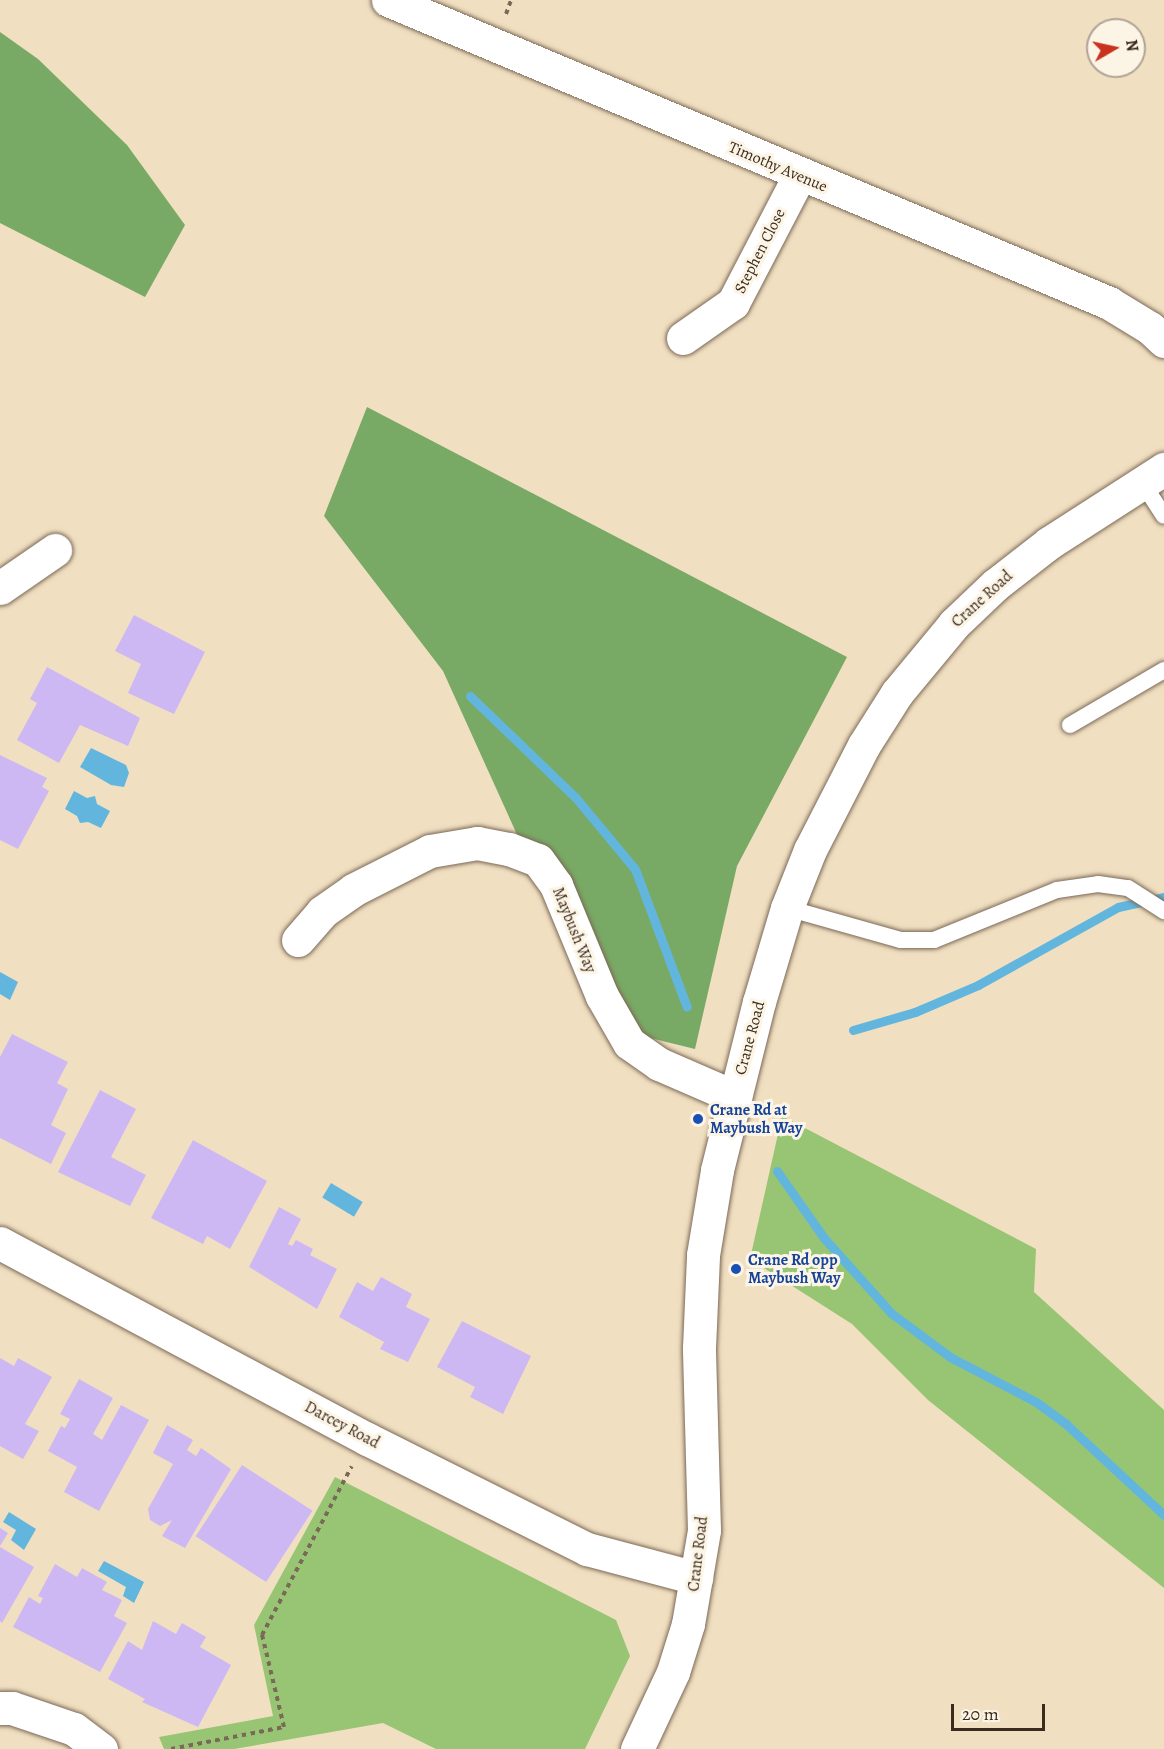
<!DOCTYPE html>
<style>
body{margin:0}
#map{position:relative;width:1164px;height:1749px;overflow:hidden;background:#f1dfc1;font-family:Alegreya,serif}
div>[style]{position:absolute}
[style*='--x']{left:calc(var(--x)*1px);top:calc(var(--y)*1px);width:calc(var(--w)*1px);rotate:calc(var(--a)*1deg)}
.green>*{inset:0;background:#97c573}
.forest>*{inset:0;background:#79aa65}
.water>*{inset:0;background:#62b6de;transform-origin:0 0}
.stream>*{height:9px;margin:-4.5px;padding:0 4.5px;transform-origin:4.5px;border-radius:4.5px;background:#62b6de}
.building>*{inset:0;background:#cdb8f4;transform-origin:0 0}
.path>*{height:4px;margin-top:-2px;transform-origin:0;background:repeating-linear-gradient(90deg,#7b6957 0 4.5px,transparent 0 9px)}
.roads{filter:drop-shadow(0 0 2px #7b6957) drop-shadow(0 0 2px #7b6957)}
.service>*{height:16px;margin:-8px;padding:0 8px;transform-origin:8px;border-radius:8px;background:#fff}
.minor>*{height:33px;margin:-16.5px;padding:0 16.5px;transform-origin:16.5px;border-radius:16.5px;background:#fff}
.tertiary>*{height:33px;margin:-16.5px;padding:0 16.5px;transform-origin:16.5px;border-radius:16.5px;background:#fff}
.dots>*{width:16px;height:16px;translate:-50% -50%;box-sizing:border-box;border:3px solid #fcf5e5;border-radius:50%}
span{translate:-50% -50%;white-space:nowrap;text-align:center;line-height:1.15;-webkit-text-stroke:6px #fcf5e5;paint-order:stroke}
.street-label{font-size:16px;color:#3b2a1e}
.transit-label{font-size:16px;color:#164399;font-weight:700}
.left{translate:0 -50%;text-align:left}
.north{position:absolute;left:1086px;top:18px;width:60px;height:60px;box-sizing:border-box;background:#fcf5e5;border:2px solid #afa495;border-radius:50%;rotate:81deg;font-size:16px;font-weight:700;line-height:24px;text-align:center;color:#3b2a1e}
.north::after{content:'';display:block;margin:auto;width:21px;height:27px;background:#c8321e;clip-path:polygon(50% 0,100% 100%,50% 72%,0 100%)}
.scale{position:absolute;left:951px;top:1704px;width:94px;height:27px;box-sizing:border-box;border:3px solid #3b2a1e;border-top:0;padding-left:8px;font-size:18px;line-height:21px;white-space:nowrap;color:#3b2a1e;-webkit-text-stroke:4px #fcf5e5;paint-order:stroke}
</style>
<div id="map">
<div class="green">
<i style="clip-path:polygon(782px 1116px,1036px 1249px,1034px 1292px,1164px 1410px,1164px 1588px,928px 1400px,852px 1324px,750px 1259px)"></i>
<i style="clip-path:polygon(335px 1477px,616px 1620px,630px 1656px,585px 1749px,436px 1749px,383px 1723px,234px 1749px,164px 1749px,159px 1737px,273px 1716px,254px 1625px)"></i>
</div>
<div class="forest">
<i style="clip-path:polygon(0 32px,38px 59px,127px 145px,185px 225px,145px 297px,0 223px)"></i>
<i style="clip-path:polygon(367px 407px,847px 657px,737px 866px,695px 1049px,638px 1035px,519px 839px,443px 671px,324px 516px)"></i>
</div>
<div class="water">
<i style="clip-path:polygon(91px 748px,126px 765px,129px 773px,124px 787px,111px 785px,80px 767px)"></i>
<i style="clip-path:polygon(74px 791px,87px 798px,95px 796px,97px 804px,110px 811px,101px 828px,88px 822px,80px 823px,77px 816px,65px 809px)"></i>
<i style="clip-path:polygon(0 972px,18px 982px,10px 1000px,0 994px)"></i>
<i style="left:331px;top:1183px;width:37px;height:17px;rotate:31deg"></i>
<i style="clip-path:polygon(9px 1512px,36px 1529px,24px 1550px,11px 1540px,16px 1530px,3px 1522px)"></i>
<i style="clip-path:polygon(104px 1561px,144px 1582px,134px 1603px,123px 1596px,126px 1587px,98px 1571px)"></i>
</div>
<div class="stream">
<i style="--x:470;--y:696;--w:147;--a:43.9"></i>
<i style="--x:576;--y:798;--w:92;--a:50.3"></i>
<i style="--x:635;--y:869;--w:147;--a:69.4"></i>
<i style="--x:853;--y:1030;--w:65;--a:-16.2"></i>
<i style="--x:915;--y:1012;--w:69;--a:-23.2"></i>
<i style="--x:978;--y:985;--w:160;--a:-29.1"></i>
<i style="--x:1118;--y:907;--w:47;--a:-12.3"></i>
<i style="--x:777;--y:1171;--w:82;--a:55"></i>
<i style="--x:824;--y:1238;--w:101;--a:48.2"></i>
<i style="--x:891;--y:1313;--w:74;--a:36.7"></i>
<i style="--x:950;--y:1357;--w:97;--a:27.6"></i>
<i style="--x:1036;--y:1402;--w:37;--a:36"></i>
<i style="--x:1066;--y:1424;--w:134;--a:42.9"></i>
</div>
<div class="building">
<i style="clip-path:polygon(134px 615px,205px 652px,174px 714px,128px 693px,141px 664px,115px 651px)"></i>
<i style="clip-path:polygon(47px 667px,140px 718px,128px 746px,80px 725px,59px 763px,17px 740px,37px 703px,30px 699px)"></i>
<i style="clip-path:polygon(0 755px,47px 778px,42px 787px,49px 791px,18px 849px,0 840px)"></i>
<i style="clip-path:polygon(12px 1034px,68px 1062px,57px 1083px,68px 1089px,51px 1125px,66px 1133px,51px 1164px,0 1138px,0 1057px)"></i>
<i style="clip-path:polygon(100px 1090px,136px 1109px,111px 1157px,146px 1175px,130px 1206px,58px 1172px)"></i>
<i style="clip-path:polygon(193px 1140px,267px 1181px,230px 1249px,207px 1236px,203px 1244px,151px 1218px)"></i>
<i style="clip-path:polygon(279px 1207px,301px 1219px,288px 1244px,292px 1246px,296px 1240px,313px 1249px,310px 1255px,337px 1269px,317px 1309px,249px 1267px)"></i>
<i style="clip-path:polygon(381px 1277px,412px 1294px,406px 1307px,430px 1319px,408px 1362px,380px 1349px,384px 1342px,339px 1317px,357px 1282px,373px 1291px)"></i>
<i style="clip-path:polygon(462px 1321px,531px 1356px,503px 1414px,470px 1397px,475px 1387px,437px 1367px)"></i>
<i style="clip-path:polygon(0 1358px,14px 1366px,18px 1358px,52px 1377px,25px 1424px,39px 1431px,23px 1459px,0 1446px)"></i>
<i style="clip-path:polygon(79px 1379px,113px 1398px,93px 1434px,102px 1440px,121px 1405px,149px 1420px,99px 1511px,64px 1492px,77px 1467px,48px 1451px,61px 1426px,65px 1428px,70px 1419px,60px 1414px)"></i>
<i style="clip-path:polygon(167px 1425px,193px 1440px,187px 1450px,196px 1456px,201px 1448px,231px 1469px,185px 1548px,162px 1536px,172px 1520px,160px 1526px,150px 1520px,148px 1509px,173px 1464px,153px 1453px)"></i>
<i style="left:242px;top:1465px;width:84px;height:85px;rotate:33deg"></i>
<i style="clip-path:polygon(0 1528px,8px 1533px,0 1546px)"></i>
<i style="clip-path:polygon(0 1547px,34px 1567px,2px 1623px,0 1621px)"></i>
<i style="clip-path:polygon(55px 1564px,77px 1577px,82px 1568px,107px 1582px,102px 1590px,122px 1600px,114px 1616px,127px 1623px,100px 1672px,13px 1627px,29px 1597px,40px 1604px,43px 1598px,38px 1596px)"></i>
<i style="clip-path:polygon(153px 1621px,176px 1634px,182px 1623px,206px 1637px,200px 1647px,231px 1665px,198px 1727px,142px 1702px,145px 1699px,108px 1679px,128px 1641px,142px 1650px)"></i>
</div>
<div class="path">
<i style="--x:506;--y:14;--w:15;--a:-70"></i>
<i style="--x:171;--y:1749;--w:115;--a:-11"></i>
<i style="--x:284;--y:1727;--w:95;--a:-103.4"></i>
<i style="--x:262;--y:1635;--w:191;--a:-62"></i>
</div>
<div class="roads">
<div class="service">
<i style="--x:1142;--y:482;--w:40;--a:57.1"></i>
<i style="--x:1070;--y:725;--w:109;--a:-30.3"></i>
<i style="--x:787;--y:908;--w:118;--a:15.7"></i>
<i style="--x:901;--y:940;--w:33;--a:0"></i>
<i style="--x:934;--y:940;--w:133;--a:-22.1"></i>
<i style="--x:1057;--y:890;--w:41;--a:-8.3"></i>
<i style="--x:1098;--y:884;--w:30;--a:8"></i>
<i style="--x:1128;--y:888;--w:43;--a:32.6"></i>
</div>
<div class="minor">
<i style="--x:388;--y:0;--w:782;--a:22.79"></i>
<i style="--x:1109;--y:303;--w:48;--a:31.4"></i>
<i style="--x:1150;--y:328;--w:19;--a:43"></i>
<i style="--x:683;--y:338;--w:61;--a:-35"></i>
<i style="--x:733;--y:303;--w:143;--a:-62.5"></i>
<i style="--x:0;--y:588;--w:67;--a:-34.6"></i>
<i style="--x:298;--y:940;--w:37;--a:-49"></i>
<i style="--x:322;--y:912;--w:38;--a:-35"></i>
<i style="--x:353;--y:890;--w:86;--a:-26.9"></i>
<i style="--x:430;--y:851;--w:48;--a:-9.7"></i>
<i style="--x:477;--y:843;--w:33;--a:11"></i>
<i style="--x:509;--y:849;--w:31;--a:21"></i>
<i style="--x:538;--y:860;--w:31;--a:54"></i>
<i style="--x:556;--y:885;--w:120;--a:67.5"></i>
<i style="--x:602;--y:996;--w:54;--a:60.1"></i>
<i style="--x:629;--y:1043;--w:37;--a:35"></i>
<i style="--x:659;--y:1064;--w:83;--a:23.5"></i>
<i style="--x:0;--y:1243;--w:416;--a:28.1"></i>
<i style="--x:367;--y:1439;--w:246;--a:26.6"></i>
<i style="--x:587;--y:1549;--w:113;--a:14.9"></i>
<i style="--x:0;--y:1708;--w:12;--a:0"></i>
<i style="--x:12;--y:1708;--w:65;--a:18.7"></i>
<i style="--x:74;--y:1729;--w:34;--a:37"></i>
</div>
<div class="tertiary">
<i style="--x:637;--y:1749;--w:85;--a:-64.9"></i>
<i style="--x:673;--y:1672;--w:50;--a:-72.6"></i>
<i style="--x:688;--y:1624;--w:95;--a:-80.3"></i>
<i style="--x:704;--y:1530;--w:182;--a:-91.6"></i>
<i style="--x:699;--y:1348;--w:93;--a:-87.5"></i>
<i style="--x:703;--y:1255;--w:86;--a:-80.6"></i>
<i style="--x:717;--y:1170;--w:173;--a:-76"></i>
<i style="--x:759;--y:1002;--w:98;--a:-73.4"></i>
<i style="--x:787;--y:908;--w:62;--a:-68.4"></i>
<i style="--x:810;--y:850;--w:118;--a:-62.8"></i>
<i style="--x:864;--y:745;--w:62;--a:-57.6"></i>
<i style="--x:897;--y:693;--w:89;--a:-50.4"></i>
<i style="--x:954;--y:624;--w:57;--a:-43.6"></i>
<i style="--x:995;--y:585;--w:68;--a:-37.9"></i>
<i style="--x:1049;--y:543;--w:137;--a:-32.8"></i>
</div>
</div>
<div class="dots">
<i style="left:698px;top:1119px;background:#1a4fb4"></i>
<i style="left:736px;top:1269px;background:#1a4fb4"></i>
</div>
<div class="street-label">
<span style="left:778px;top:167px;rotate:23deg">Timothy Avenue</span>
<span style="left:760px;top:251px;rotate:-63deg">Stephen Close</span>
<span style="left:982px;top:599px;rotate:-42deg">Crane Road</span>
<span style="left:574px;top:930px;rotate:68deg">Maybush Way</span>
<span style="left:750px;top:1038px;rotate:-75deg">Crane Road</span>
<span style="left:342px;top:1425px;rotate:28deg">Darcey Road</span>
<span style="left:698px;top:1554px;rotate:-83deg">Crane Road</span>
</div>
<div class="transit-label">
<span class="left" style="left:710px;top:1119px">Crane Rd at<br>Maybush Way</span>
<span class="left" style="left:748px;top:1269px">Crane Rd opp<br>Maybush Way</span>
</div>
<div class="north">N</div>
<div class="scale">20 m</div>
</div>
